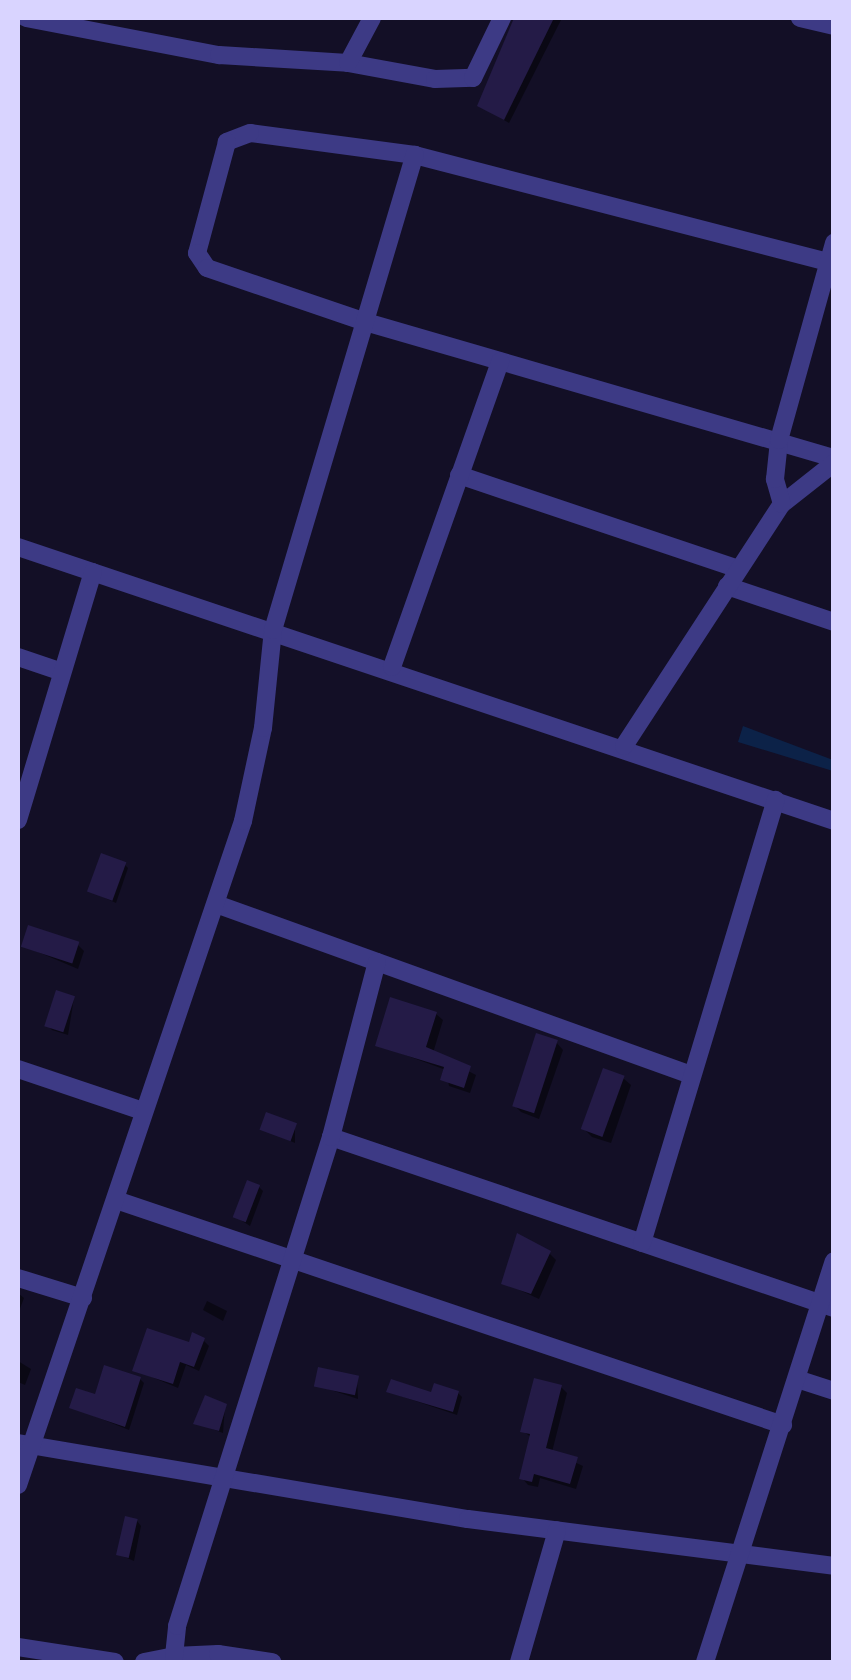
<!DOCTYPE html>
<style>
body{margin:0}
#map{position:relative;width:851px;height:1680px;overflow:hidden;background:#130f26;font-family:"Asap Condensed",sans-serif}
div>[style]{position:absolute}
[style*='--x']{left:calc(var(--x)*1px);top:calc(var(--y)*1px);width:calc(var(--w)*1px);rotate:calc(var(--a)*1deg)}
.water>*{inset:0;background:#0c2248}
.shadow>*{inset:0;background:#0007}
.building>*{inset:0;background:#241b47;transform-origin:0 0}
.minor>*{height:18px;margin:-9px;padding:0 9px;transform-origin:9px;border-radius:9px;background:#3d3a85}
span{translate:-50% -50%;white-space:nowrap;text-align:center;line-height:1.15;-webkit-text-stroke:8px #130f26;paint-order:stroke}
.frame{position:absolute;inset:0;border:20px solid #d9d4ff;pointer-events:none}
</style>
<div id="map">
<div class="water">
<i style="clip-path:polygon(743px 726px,833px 760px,833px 771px,738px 742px)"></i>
</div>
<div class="shadow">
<i style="clip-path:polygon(521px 18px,562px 18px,509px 123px,480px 106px)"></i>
<i style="clip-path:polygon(124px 864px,128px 868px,116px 903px,90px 891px)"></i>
<i style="clip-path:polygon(77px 944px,84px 951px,78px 969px,24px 946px)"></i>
<i style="clip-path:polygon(74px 998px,68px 1035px,52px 1030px,48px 1026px)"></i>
<i style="clip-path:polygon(436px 1014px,443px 1020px,433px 1053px,476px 1075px,470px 1093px,449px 1086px,446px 1070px,378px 1045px)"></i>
<i style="clip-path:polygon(556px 1042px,563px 1050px,539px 1119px,521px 1112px,514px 1105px)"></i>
<i style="clip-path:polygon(623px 1078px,631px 1085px,611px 1143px,592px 1137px,585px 1130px)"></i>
<i style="clip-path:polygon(295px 1125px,295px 1143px,263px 1129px)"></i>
<i style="clip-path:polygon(259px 1187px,263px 1191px,250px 1226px,236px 1217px)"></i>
<i style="clip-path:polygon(549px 1253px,556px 1260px,539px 1299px,504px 1283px)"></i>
<i style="clip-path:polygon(18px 1293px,24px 1298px,18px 1314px)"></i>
<i style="clip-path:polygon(207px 1301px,227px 1311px,223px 1321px,203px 1310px)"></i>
<i style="clip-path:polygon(203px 1340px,209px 1346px,199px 1371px,186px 1365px,178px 1388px,135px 1370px)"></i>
<i style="clip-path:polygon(18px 1361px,31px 1369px,25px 1385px,18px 1382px)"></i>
<i style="clip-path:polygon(140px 1379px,144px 1383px,129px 1430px,72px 1407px)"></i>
<i style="clip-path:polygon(357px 1379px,358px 1399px,316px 1385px)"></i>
<i style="clip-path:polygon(561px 1387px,567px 1393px,552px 1452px,583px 1466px,576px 1489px,540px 1478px,538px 1487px,528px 1485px,522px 1478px,532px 1438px,523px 1431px)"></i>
<i style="clip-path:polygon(389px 1392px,458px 1393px,462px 1397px,457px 1415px)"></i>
<i style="clip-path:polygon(225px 1406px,223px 1433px,196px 1423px)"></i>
<i style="clip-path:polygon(137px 1521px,141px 1526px,134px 1561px,120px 1555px)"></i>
</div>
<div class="building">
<i style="clip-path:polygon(514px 18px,554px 18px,504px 120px,477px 106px)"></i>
<i style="left:101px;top:853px;width:27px;height:41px;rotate:20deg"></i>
<i style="left:28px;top:925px;width:54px;height:23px;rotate:18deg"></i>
<i style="left:56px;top:990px;width:20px;height:38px;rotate:18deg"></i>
<i style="clip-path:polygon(390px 997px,437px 1012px,426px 1047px,471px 1066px,464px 1088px,440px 1080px,444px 1067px,375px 1046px)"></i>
<i style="left:536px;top:1033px;width:23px;height:77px;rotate:18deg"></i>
<i style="left:603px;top:1068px;width:23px;height:65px;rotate:20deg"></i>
<i style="left:266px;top:1112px;width:33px;height:19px;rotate:20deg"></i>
<i style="left:247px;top:1180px;width:14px;height:40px;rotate:21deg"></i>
<i style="clip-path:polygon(517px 1233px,551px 1251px,531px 1294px,501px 1284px)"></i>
<i style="clip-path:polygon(147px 1328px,189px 1342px,192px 1332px,205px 1338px,194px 1367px,180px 1362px,173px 1384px,132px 1371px)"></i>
<i style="clip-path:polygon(104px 1365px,141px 1377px,125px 1427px,69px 1408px,76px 1388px,95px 1394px)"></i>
<i style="left:318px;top:1367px;width:42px;height:20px;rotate:12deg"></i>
<i style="clip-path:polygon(534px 1378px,562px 1385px,546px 1448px,578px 1457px,570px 1484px,534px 1474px,532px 1482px,519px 1479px,530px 1434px,520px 1432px)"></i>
<i style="clip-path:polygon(391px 1379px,431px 1392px,434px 1383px,459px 1391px,453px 1412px,386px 1392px)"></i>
<i style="clip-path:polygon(205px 1395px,227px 1404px,219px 1431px,193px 1424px)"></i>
<i style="left:125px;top:1516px;width:13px;height:40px;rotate:13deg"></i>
</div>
<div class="minor">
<i style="--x:26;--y:18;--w:197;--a:10.9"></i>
<i style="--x:219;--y:55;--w:129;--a:3.5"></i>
<i style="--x:348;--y:63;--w:88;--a:10.4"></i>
<i style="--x:435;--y:79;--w:38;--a:-2"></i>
<i style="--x:473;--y:78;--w:67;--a:-64.2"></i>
<i style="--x:800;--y:18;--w:35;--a:13"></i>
<i style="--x:348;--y:63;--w:51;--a:-61.9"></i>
<i style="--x:828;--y:262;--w:427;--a:-165.5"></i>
<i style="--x:415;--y:155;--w:166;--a:-172.4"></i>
<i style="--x:250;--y:133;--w:25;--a:159"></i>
<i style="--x:227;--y:142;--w:115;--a:105.1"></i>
<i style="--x:197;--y:253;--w:18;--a:56"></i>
<i style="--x:207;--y:268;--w:171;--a:18.8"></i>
<i style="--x:369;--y:323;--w:484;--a:16.2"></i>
<i style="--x:459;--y:475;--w:295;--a:18.6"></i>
<i style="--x:782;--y:504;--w:66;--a:-38.3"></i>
<i style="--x:18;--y:547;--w:861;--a:18.56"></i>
<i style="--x:727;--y:586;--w:113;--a:18.6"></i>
<i style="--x:18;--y:657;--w:46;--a:18.8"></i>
<i style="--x:392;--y:667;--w:324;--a:-70.5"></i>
<i style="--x:624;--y:746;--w:289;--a:-56.9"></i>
<i style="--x:782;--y:504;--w:26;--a:-106"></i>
<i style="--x:775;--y:479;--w:39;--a:-84"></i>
<i style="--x:779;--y:440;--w:205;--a:-74.4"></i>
<i style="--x:18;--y:820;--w:259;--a:-73.2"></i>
<i style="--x:216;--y:904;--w:505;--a:19.8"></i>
<i style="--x:18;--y:1069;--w:132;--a:18.6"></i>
<i style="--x:331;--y:1137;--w:531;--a:18.78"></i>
<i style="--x:116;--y:1200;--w:704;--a:18.64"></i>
<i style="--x:642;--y:1243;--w:463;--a:-73.2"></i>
<i style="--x:18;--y:1278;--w:68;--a:17.1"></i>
<i style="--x:797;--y:1379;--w:39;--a:18"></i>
<i style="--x:18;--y:1443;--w:456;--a:9.6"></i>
<i style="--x:468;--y:1519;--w:369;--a:7.3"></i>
<i style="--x:18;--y:1485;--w:701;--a:-71.28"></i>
<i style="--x:243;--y:821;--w:95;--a:-77.9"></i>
<i style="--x:263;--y:728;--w:99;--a:-84.2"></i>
<i style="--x:273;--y:630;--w:496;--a:-73.4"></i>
<i style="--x:18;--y:1647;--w:98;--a:8.8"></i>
<i style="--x:174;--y:1656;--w:44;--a:-2.6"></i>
<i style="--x:218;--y:1654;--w:55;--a:8.4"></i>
<i style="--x:144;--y:1662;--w:31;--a:-11"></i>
<i style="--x:174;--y:1656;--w:30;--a:-84"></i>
<i style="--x:177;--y:1626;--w:513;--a:-72.52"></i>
<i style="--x:331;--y:1137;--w:181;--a:-75.3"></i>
<i style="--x:519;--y:1662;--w:137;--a:-73.9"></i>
<i style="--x:705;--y:1662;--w:421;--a:-72.2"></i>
</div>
<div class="frame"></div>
</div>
